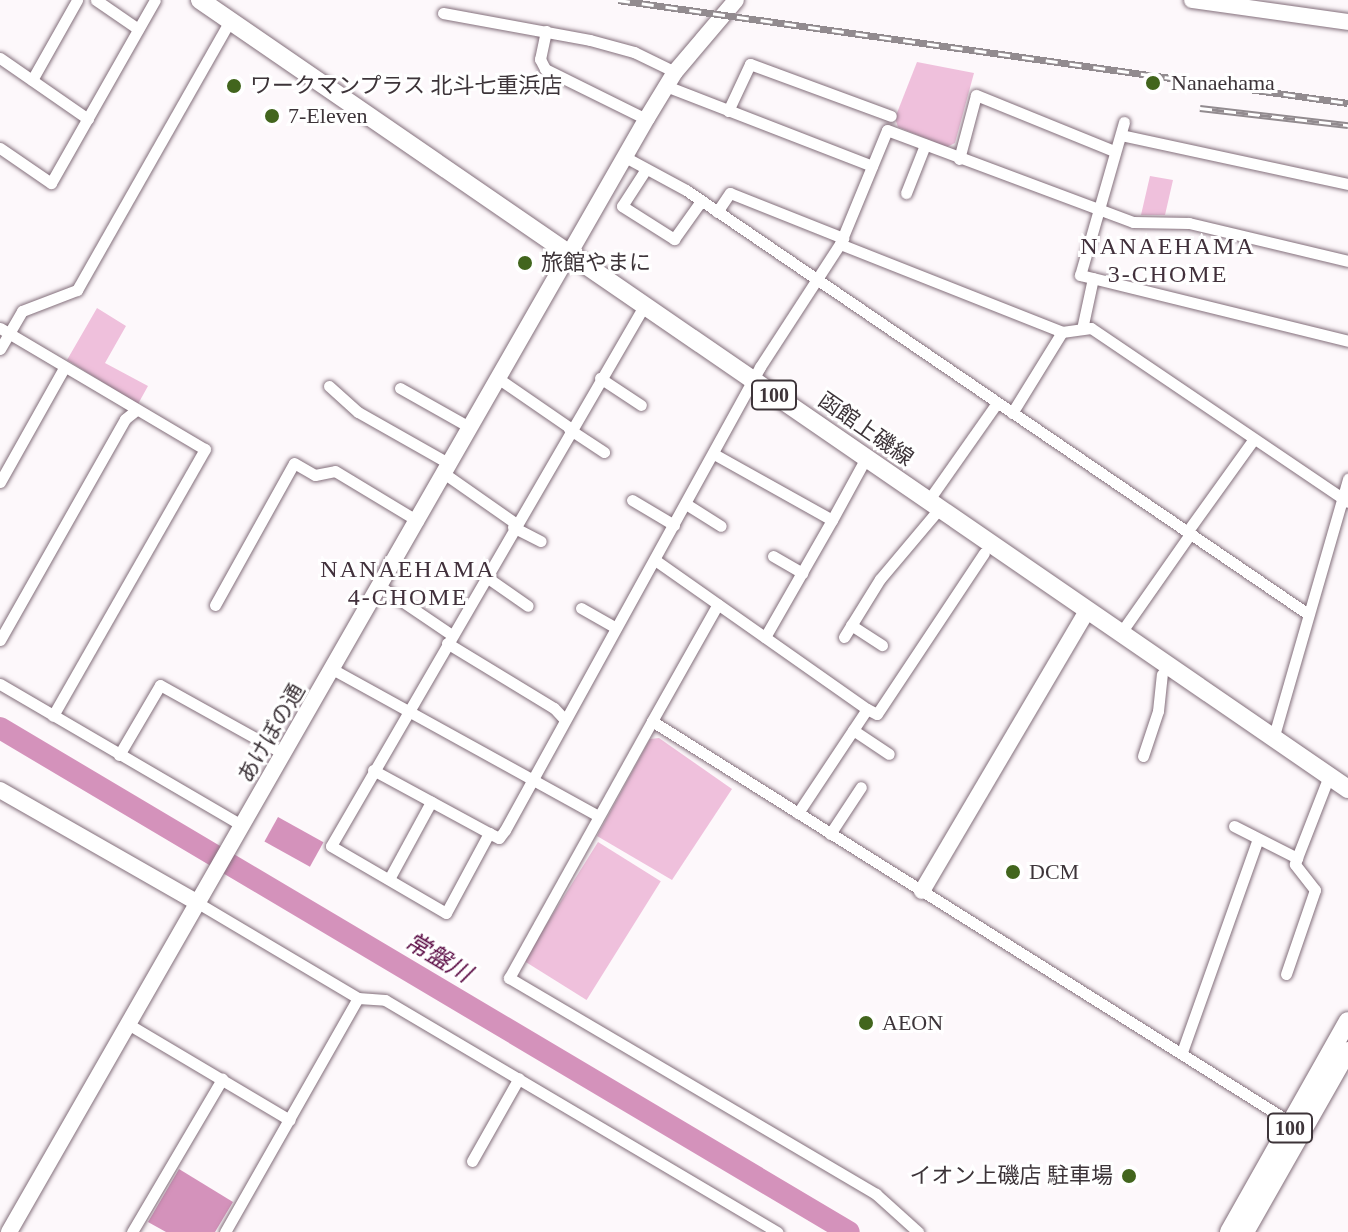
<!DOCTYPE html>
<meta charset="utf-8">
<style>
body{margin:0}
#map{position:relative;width:1348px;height:1232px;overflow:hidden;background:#fdf8fb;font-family:"Times New Roman","Noto Sans JP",serif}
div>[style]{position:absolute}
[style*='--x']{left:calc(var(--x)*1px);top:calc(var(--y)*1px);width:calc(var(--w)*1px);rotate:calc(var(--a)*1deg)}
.green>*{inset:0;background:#efc0dc;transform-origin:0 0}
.water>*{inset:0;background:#d492bb;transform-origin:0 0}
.river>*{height:22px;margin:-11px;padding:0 11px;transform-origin:11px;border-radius:11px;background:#d492bb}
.roads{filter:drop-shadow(0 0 2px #836f7b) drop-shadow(0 0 2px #836f7b)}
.street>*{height:11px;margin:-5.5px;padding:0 5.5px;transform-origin:5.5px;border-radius:5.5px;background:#fff}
.secondary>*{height:16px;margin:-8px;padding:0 8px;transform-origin:8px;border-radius:8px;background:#fff}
.primary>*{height:18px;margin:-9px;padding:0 9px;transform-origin:9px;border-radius:9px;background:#fff}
.rail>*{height:7px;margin-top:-3.5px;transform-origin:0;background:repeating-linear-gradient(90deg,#fff 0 12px,#928b8f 0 24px);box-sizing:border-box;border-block:2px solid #928b8f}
.dots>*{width:22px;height:22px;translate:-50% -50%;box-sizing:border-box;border:4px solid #fff;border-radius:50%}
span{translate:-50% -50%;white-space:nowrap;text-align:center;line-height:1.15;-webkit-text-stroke:6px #fff;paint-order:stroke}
.shield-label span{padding:2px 6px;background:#fff;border:2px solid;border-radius:6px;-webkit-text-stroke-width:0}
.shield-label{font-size:20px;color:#3d3439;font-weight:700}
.poi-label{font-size:22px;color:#3d3439}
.left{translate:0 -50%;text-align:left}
.right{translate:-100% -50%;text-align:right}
.street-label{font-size:22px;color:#3d3439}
.neighbourhood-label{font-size:24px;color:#41303b;letter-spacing:2px}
.water-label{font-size:24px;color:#5c0e46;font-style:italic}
</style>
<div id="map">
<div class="green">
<i style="clip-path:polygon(917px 62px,974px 73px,955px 143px,947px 147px,898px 127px,895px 118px)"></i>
<i style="clip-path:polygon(1150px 176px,1173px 180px,1165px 215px,1141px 215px)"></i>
<i style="clip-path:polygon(97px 308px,126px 326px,105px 363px,148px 386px,138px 404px,67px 360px)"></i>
<i style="clip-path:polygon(659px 738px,732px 789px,672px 880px,597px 836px,650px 739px)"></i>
<i style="left:598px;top:842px;width:74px;height:140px;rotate:32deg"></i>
</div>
<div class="water">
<i style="left:278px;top:817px;width:52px;height:28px;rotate:29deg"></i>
<i style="clip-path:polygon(179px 1169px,233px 1202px,215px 1232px,166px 1232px,148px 1222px)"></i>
</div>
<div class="river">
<i style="--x:0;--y:728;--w:987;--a:30.7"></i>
</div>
<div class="roads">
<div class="street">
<i style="--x:96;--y:0;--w:51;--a:34.6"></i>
<i style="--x:443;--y:13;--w:149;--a:10.4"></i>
<i style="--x:590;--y:40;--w:46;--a:15.3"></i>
<i style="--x:634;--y:52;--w:46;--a:26"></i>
<i style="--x:546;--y:31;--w:29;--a:102"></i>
<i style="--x:540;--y:59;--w:11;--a:63"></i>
<i style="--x:545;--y:69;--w:113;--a:26.3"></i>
<i style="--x:0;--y:58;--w:107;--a:34.7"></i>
<i style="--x:32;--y:80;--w:92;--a:-60.6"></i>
<i style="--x:666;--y:86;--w:221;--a:21.2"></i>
<i style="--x:728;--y:111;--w:52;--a:-64.9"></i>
<i style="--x:750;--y:64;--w:150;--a:20.2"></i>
<i style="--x:1124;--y:122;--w:159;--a:106"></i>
<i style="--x:1080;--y:275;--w:276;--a:13.8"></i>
<i style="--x:1121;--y:135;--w:232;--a:12.2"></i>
<i style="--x:0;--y:148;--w:62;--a:34.5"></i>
<i style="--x:51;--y:183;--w:210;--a:-60.4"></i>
<i style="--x:625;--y:157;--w:69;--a:28.4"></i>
<i style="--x:686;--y:190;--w:753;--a:34.28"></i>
<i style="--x:959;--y:159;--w:66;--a:-75.1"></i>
<i style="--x:976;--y:95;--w:149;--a:22.1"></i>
<i style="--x:646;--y:169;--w:44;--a:123"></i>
<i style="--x:622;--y:206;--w:62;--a:32.4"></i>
<i style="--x:674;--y:239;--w:47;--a:-54.6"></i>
<i style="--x:906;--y:193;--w:52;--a:-68.4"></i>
<i style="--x:717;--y:212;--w:23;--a:-56"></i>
<i style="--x:730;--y:193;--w:122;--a:21.7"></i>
<i style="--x:840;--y:244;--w:239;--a:21.6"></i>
<i style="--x:1062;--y:332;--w:29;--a:-8"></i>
<i style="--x:1091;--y:328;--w:310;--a:34.1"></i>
<i style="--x:644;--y:306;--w:624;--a:120.1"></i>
<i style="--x:331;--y:846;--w:133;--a:30.2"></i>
<i style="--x:446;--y:913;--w:91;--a:-61.7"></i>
<i style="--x:489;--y:833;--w:11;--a:27"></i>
<i style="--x:499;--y:838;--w:10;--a:-53"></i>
<i style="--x:505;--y:830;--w:529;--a:-61.16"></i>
<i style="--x:760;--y:367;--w:147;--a:-57"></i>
<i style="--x:840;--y:244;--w:123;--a:-67.6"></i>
<i style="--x:887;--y:130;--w:263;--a:20.5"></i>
<i style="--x:1133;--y:222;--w:56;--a:1"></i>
<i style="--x:1189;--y:223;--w:163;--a:13.4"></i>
<i style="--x:0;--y:328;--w:238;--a:30.6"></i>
<i style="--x:205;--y:449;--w:307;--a:119.7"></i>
<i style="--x:1082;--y:329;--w:52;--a:-77.8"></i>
<i style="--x:0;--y:349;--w:44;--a:-59.9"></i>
<i style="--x:22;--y:311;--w:59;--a:-20.9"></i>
<i style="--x:77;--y:290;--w:309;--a:-60.4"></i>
<i style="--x:600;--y:378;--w:49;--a:33.4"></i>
<i style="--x:499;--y:379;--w:86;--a:34.6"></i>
<i style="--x:329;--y:386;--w:39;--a:42"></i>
<i style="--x:358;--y:412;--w:106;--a:29.5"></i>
<i style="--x:400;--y:388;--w:81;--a:29.4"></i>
<i style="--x:1012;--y:413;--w:95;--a:-58.3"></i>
<i style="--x:569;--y:429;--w:42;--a:33.3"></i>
<i style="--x:714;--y:454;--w:135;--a:29.2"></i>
<i style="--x:832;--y:520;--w:135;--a:119.8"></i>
<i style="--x:445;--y:474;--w:85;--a:35"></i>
<i style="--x:0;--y:482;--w:131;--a:-60.7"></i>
<i style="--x:632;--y:500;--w:49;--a:30.8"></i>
<i style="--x:928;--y:501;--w:120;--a:-54.9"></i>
<i style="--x:686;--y:504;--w:41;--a:32.2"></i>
<i style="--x:832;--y:520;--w:71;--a:-61.3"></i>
<i style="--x:513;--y:527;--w:31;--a:27"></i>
<i style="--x:1187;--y:532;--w:113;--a:-54.3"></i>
<i style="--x:773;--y:556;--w:34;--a:30"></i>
<i style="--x:655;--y:560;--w:259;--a:35.1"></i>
<i style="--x:867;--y:709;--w:125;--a:123.6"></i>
<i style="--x:485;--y:576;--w:52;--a:34.9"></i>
<i style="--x:381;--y:587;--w:86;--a:34.1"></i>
<i style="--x:215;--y:605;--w:162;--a:-60.9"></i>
<i style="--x:294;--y:463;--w:24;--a:30"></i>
<i style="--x:315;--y:475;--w:20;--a:-11"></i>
<i style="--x:335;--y:471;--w:97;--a:31.1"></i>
<i style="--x:581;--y:608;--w:40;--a:29.7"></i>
<i style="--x:851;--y:625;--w:37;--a:33"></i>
<i style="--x:1120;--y:634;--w:122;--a:-55"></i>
<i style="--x:844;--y:637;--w:68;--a:-58.2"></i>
<i style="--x:880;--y:579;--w:92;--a:-49.9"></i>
<i style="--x:0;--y:640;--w:254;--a:-60.5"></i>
<i style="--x:125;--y:419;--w:14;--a:-39"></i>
<i style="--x:447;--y:643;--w:125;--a:31.3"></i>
<i style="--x:554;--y:708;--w:16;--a:47"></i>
<i style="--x:334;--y:670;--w:302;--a:28.9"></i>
<i style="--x:0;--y:684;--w:281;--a:30.3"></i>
<i style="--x:867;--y:709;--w:11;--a:27"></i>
<i style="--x:877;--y:714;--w:193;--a:-56.4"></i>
<i style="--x:652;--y:721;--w:134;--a:-60.6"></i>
<i style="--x:853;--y:730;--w:43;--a:33.7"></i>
<i style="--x:1273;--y:739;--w:271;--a:-73.9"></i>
<i style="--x:119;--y:755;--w:81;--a:-59.6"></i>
<i style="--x:160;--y:685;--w:142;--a:29.1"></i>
<i style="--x:1143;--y:756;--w:47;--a:-71.6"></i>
<i style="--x:1158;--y:711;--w:37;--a:-84"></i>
<i style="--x:373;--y:770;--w:132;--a:28.5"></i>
<i style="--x:1234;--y:826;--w:71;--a:26.9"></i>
<i style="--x:1297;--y:858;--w:88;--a:-68.7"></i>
<i style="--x:830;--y:834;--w:56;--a:-56.6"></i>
<i style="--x:389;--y:879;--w:88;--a:-61.4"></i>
<i style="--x:198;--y:903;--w:186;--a:30.7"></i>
<i style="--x:358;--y:998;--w:27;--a:4"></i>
<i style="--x:385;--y:1000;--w:456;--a:30.6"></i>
<i style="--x:1286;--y:974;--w:89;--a:-71"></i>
<i style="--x:1315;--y:890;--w:33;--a:-128"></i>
<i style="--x:1295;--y:864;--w:6;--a:-72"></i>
<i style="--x:128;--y:1024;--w:188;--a:30.7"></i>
<i style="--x:1182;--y:1052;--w:226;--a:-70.4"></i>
<i style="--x:472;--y:1161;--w:95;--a:-60.5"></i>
<i style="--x:132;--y:1232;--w:178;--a:-59.5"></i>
<i style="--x:225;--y:1232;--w:269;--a:-60.4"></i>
<i style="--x:918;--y:1232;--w:57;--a:-137.9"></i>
<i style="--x:876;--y:1194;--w:426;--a:-149.5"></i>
<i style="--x:509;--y:978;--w:294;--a:-60.9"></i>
<i style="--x:652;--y:721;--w:757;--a:32.16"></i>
</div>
<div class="secondary">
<i style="--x:1192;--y:0;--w:158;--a:8"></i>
<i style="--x:0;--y:790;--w:228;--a:29.7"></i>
<i style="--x:922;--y:891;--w:325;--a:-59.5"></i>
<i style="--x:9;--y:1232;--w:1284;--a:-60.2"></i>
<i style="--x:647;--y:118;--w:54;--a:-58.7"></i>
<i style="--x:675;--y:72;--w:94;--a:-49.7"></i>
</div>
<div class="primary">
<i style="--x:200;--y:0;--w:1393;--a:34.5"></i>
<i style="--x:1229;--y:1232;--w:242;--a:-60.6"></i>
<i style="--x:1245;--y:1232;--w:208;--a:-60.4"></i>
</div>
</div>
<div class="rail">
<i style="--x:618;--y:0;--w:737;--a:8.03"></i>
<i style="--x:1200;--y:108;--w:149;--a:6.6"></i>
</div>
<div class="dots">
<i style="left:1153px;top:83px;background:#42651d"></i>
<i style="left:234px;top:86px;background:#42651d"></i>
<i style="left:272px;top:116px;background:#42651d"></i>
<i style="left:525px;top:263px;background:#42651d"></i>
<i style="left:1013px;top:872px;background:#42651d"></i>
<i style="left:866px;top:1023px;background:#42651d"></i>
<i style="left:1129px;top:1176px;background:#42651d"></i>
</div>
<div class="shield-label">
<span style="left:774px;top:395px">100</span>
<span style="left:1290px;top:1128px">100</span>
</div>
<div class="poi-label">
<span class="left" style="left:1171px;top:83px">Nanaehama</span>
<span class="left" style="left:250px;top:86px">ワークマンプラス 北斗七重浜店</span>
<span class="left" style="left:288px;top:116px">7-Eleven</span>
<span class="left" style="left:541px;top:263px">旅館やまに</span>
<span class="left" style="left:1029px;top:872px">DCM</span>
<span class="left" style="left:882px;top:1023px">AEON</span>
<span class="right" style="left:1113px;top:1176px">イオン上磯店 駐車場</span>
</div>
<div class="street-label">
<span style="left:866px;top:429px;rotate:35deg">函館上磯線</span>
<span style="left:271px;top:733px;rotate:-60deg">あけぼの通</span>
</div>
<div class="neighbourhood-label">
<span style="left:1168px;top:261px">NANAEHAMA<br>3-CHOME</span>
<span style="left:408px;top:584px">NANAEHAMA<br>4-CHOME</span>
</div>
<div class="water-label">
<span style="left:438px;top:958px;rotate:31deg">常盤川</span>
</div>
</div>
